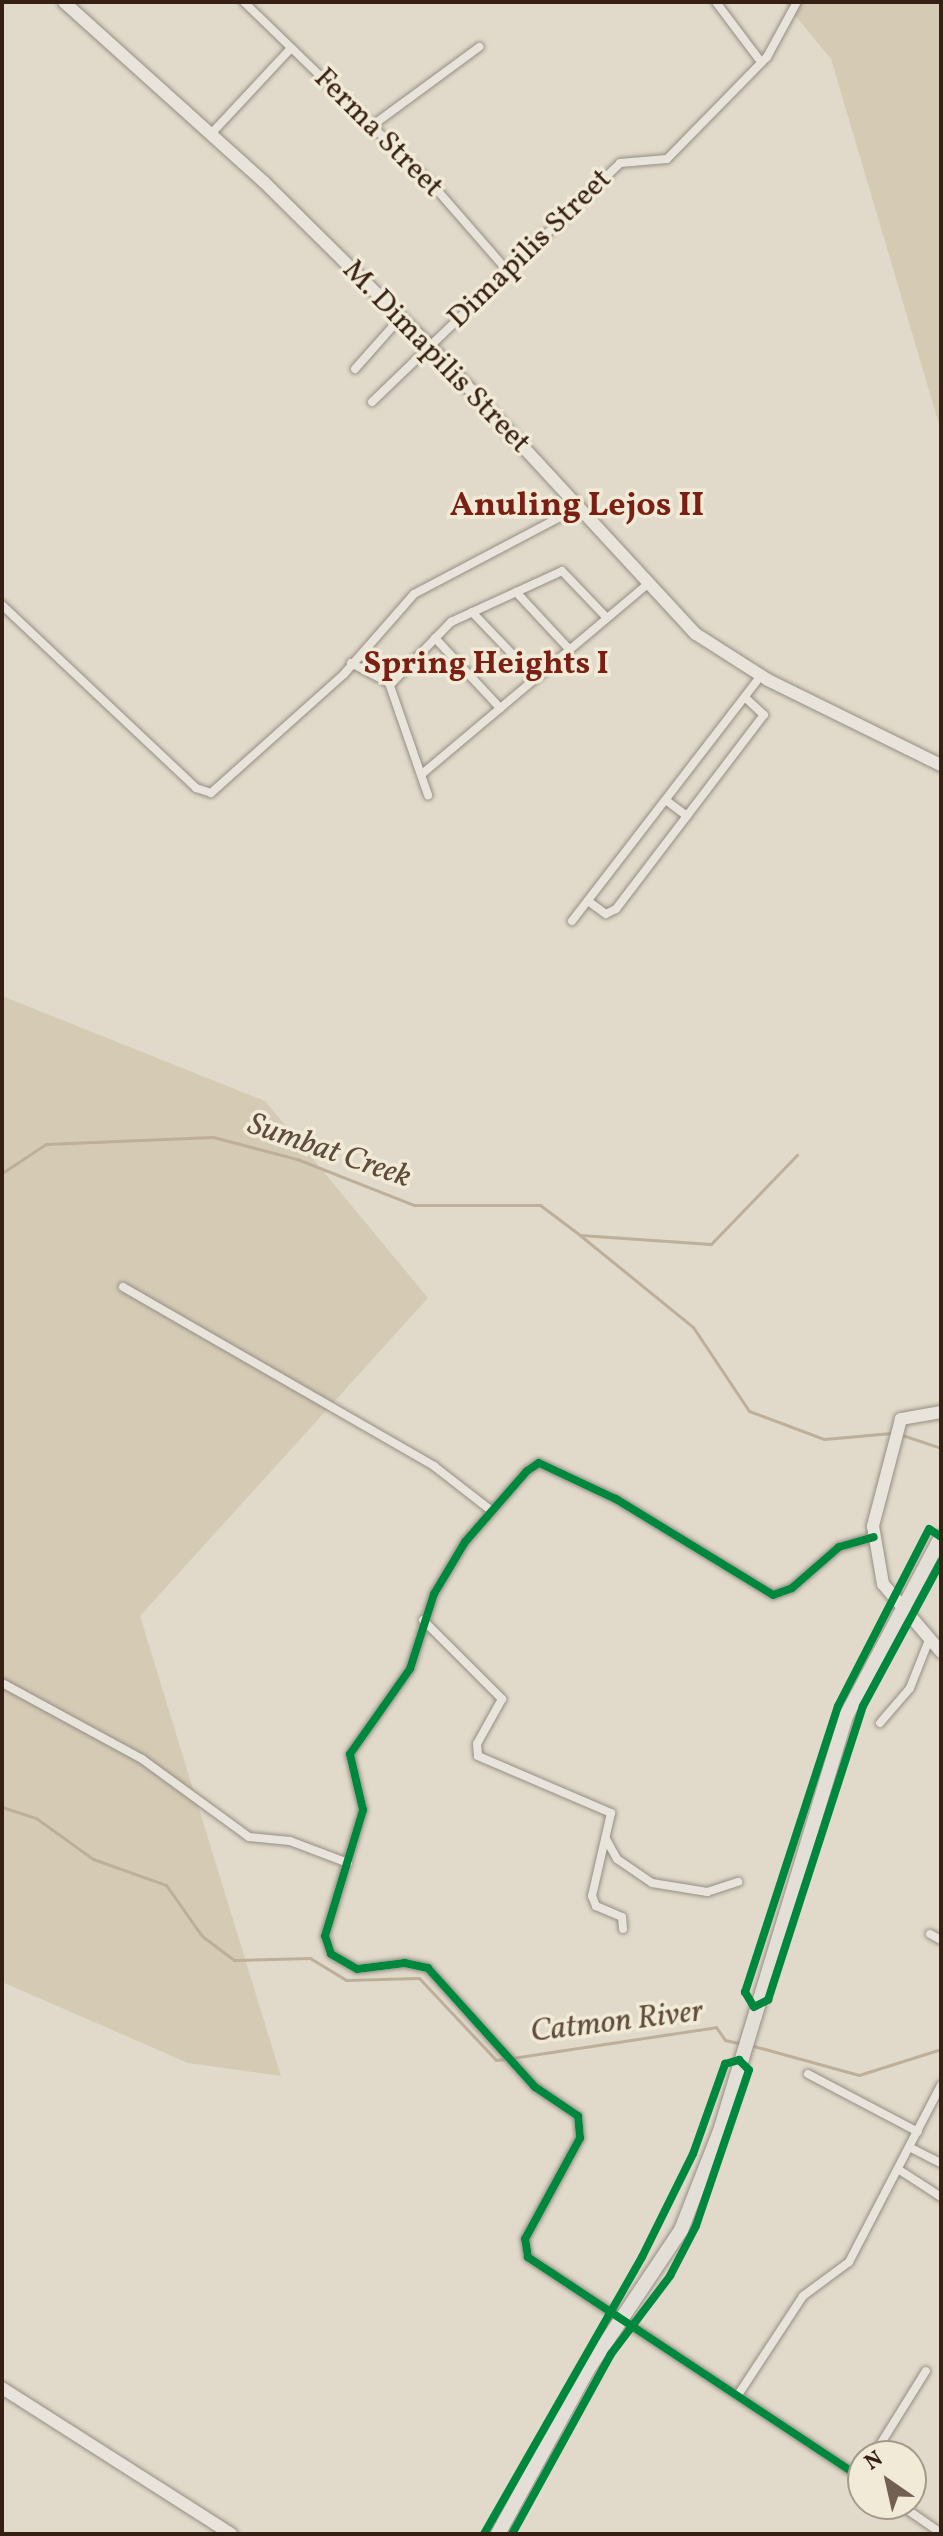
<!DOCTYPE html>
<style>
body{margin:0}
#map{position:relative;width:943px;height:2536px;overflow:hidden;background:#e1daca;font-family:Vollkorn,serif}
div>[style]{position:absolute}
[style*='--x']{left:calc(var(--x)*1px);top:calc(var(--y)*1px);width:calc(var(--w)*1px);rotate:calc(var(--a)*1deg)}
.green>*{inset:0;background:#d5cbb5}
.stream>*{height:3px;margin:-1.5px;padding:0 1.5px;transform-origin:1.5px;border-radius:1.5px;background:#bdaf9a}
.roads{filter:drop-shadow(0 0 2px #958e84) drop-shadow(0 0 2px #958e84)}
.street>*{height:8px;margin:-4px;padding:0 4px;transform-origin:4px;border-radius:4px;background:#e8e4dc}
.secondary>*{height:12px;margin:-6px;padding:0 6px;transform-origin:6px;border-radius:6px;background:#e8e4dc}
.primary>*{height:14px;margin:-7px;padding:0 7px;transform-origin:7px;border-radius:7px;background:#e4dfd6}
.cycleway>*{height:8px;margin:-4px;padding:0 4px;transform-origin:4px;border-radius:4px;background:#00873e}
span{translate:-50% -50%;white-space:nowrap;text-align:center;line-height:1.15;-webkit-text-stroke:7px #f1ead7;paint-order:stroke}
.street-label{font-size:30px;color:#362013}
.neighbourhood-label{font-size:32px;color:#7a1f14;font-weight:700}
.water-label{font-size:32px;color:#604c3b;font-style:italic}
.quarter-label{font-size:34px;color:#7a1f14;font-weight:700}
.frame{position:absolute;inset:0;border:4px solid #362013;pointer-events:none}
.north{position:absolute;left:847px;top:2440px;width:80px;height:80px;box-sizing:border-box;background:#f1ead7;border:2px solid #a69989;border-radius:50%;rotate:326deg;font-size:22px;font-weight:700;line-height:32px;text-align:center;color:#362013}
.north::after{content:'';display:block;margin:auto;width:28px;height:36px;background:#726153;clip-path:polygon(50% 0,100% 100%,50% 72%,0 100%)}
</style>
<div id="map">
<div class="green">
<i style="clip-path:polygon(784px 2px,941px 2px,941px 431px,831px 59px)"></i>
<i style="clip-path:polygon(2px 996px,265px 1101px,428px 1298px,140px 1616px,281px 2076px,188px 2063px,2px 1982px)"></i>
</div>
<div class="stream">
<i style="--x:2;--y:1173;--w:53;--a:-33.4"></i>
<i style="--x:46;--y:1144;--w:167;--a:-2.4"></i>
<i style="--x:213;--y:1137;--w:87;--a:14.7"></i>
<i style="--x:297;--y:1159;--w:126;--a:21.5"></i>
<i style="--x:414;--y:1205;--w:126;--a:0"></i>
<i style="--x:540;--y:1205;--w:50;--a:36.9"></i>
<i style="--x:580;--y:1235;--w:131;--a:3.9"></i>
<i style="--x:711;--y:1244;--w:124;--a:-46"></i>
<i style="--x:581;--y:1236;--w:144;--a:39.1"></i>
<i style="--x:693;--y:1327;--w:101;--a:56.3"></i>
<i style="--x:749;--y:1411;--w:80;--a:20.5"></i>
<i style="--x:824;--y:1439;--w:68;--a:-5"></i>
<i style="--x:899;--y:1434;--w:44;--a:18.4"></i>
<i style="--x:2;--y:1807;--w:36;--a:18"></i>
<i style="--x:36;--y:1818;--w:70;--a:35.7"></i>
<i style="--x:93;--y:1859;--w:77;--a:19.6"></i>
<i style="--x:166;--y:1885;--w:62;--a:54.8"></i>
<i style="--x:202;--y:1936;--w:40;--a:37"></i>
<i style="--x:234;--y:1960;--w:76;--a:-1.5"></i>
<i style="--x:310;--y:1958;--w:42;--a:31.4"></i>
<i style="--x:346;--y:1980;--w:73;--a:-1.6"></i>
<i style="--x:419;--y:1978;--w:112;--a:46.8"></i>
<i style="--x:496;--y:2060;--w:9;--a:-6"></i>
<i style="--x:750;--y:2045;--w:113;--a:15.4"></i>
<i style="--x:859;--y:2075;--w:86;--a:-17.6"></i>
<i style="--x:512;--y:2058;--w:206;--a:-8.6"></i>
<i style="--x:716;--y:2027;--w:16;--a:55"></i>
<i style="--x:725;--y:2040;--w:18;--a:13"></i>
</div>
<div class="roads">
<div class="street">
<i style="--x:244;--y:2;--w:259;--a:44.1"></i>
<i style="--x:430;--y:182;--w:116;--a:48.9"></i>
<i style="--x:716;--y:2;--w:75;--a:53.1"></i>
<i style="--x:373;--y:125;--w:132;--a:-36.3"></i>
<i style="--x:210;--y:135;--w:119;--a:-47"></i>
<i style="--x:355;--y:369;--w:69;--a:-48.5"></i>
<i style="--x:372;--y:402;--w:344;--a:-43.9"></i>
<i style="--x:620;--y:163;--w:47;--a:-4.9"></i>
<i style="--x:667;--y:159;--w:143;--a:-45.6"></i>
<i style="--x:767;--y:57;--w:63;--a:-61.4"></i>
<i style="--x:516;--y:592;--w:78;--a:47.1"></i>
<i style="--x:2;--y:605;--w:267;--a:43.3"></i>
<i style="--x:196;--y:788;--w:16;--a:18"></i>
<i style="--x:211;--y:793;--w:178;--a:-41.8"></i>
<i style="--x:344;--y:674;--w:106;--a:-48.8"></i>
<i style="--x:414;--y:594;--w:184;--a:-27.8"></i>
<i style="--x:472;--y:612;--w:91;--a:46.3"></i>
<i style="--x:435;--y:638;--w:96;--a:47.1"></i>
<i style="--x:351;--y:663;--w:43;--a:27.8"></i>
<i style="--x:389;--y:683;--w:119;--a:70.8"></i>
<i style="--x:390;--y:685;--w:88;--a:-45.9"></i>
<i style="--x:451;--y:622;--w:122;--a:-24.7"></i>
<i style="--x:562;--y:571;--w:65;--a:46.2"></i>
<i style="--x:422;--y:774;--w:297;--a:-40.1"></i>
<i style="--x:667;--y:801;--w:25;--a:37"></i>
<i style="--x:588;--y:901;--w:22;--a:36"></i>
<i style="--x:606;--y:914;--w:11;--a:-27"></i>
<i style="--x:616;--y:909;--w:244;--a:-52.7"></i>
<i style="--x:764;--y:715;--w:23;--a:-137"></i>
<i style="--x:572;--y:921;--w:309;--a:-52.4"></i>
<i style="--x:123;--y:1287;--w:359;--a:29.9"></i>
<i style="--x:434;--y:1466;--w:68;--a:37.9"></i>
<i style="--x:423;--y:1620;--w:112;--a:45"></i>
<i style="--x:502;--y:1699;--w:51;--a:119.1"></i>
<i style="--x:477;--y:1744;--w:12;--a:85"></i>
<i style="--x:478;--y:1756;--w:145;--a:23.2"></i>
<i style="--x:611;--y:1813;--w:85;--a:102.9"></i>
<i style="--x:592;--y:1896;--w:11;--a:68"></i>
<i style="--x:596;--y:1906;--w:28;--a:23"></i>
<i style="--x:622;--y:1917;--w:12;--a:85"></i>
<i style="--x:2;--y:1683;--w:159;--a:28.5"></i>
<i style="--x:142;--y:1759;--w:132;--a:36.1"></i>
<i style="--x:249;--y:1837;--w:41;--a:5.6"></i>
<i style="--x:290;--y:1841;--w:62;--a:20.8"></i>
<i style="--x:880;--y:1723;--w:46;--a:-49.4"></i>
<i style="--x:910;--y:1688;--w:52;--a:-68.4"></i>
<i style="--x:606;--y:1839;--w:23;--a:61"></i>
<i style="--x:617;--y:1859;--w:42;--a:34.4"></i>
<i style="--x:652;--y:1883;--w:56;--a:9.3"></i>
<i style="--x:707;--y:1892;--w:33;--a:-18"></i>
<i style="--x:930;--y:1934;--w:13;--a:29"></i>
<i style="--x:808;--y:2074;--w:124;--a:27.8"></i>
<i style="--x:911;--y:2148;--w:34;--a:27"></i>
<i style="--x:901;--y:2171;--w:48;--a:33"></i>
<i style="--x:738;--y:2395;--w:118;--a:-56.7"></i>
<i style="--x:803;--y:2296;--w:57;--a:-36.5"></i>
<i style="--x:849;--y:2262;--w:199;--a:-62.5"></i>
<i style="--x:873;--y:2456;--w:100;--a:-58.1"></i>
<i style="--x:863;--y:2479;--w:402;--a:-146.5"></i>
<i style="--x:528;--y:2257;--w:18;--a:-99"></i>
<i style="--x:525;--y:2239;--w:115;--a:-61.4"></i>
<i style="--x:580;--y:2138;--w:22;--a:-95"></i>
<i style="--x:578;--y:2116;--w:52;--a:-146"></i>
<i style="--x:535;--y:2087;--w:160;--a:-132"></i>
<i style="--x:428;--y:1968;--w:24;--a:-168"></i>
<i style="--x:405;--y:1963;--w:48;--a:172.9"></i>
<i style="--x:357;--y:1969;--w:30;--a:-150"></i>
<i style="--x:331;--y:1954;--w:19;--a:-108"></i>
<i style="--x:325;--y:1936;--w:132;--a:-73.2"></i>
<i style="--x:363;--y:1810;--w:57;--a:-103.1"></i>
<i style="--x:350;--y:1754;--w:104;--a:-54.8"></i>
<i style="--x:410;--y:1669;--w:79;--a:-72.3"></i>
<i style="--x:434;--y:1594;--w:61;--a:-59.2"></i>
<i style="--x:465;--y:1542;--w:94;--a:-48.9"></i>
<i style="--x:527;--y:1471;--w:14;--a:-34"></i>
<i style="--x:539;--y:1463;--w:85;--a:25.1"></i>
<i style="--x:616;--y:1499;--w:184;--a:31.4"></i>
<i style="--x:773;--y:1595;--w:20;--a:-20"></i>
<i style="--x:792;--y:1588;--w:62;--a:-41.1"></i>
<i style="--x:839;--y:1547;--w:36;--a:-16"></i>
<i style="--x:899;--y:2504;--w:51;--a:34.6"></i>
</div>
<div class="secondary">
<i style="--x:64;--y:2;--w:269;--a:42"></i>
<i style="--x:264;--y:182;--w:233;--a:44.7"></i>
<i style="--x:430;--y:346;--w:392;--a:47.3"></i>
<i style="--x:696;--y:634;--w:85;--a:32.6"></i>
<i style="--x:768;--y:680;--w:193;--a:26.2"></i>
<i style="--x:941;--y:1412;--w:41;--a:170.1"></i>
<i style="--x:901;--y:1419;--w:111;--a:104.7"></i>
<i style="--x:873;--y:1526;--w:59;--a:80.2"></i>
<i style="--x:883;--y:1584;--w:89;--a:49.5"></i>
<i style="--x:2;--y:2388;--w:272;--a:32.5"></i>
</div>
<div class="primary">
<i style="--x:498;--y:2534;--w:188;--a:-61.4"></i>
<i style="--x:588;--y:2369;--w:167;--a:-56.2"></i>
<i style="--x:681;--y:2230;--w:106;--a:-68.5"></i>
<i style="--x:720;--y:2131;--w:436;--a:-73.1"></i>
<i style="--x:847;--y:1714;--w:200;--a:-62"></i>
</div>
</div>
<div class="cycleway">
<i style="--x:941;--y:1537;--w:14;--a:-146"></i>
<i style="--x:929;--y:1529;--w:199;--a:117.2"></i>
<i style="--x:838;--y:1706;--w:301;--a:108"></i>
<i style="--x:745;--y:1992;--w:17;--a:59"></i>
<i style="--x:754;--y:2007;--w:16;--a:-27"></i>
<i style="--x:768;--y:2000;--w:309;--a:-72.1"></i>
<i style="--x:863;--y:1706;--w:164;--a:-61.6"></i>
<i style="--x:863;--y:2479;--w:402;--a:-146.5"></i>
<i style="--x:528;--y:2257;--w:18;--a:-99"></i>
<i style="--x:525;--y:2239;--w:115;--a:-61.4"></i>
<i style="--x:580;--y:2138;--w:22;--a:-95"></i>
<i style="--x:578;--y:2116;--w:52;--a:-146"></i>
<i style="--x:535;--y:2087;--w:160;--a:-132"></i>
<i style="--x:428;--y:1968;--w:24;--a:-168"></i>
<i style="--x:405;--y:1963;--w:48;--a:172.9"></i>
<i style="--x:357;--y:1969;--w:30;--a:-150"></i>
<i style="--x:331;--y:1954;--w:19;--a:-108"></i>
<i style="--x:325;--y:1936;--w:132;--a:-73.2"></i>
<i style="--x:363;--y:1810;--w:57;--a:-103.1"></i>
<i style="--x:350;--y:1754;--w:104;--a:-54.8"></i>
<i style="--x:410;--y:1669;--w:79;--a:-72.3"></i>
<i style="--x:434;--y:1594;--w:61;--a:-59.2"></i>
<i style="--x:465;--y:1542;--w:94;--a:-48.9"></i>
<i style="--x:527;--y:1471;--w:14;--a:-34"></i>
<i style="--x:539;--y:1463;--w:85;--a:25.1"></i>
<i style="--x:616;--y:1499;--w:184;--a:31.4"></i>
<i style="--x:773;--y:1595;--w:20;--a:-20"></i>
<i style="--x:792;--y:1588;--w:62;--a:-41.1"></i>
<i style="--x:839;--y:1547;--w:36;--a:-16"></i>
<i style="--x:484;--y:2534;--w:319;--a:-60.3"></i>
<i style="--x:642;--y:2257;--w:115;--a:-63.7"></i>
<i style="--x:693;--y:2154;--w:96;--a:-70.4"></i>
<i style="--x:725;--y:2064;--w:15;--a:-16"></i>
<i style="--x:739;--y:2060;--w:14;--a:45"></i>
<i style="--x:749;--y:2070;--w:165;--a:108.8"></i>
<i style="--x:696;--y:2226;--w:56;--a:117.5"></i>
<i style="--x:670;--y:2276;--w:98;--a:127.1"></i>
<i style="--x:611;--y:2354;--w:205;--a:118.8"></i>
</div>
<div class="street-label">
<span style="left:378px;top:133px;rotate:45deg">Ferma Street</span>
<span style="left:530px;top:249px;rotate:-44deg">Dimapilis Street</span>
<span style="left:436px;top:357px;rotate:46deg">M. Dimapilis Street</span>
</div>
<div class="neighbourhood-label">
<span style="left:486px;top:665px">Spring Heights I</span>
</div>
<div class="water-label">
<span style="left:329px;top:1152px;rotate:19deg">Sumbat Creek</span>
<span style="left:617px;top:2023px;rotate:-7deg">Catmon River</span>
</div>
<div class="quarter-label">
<span style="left:577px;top:507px">Anuling Lejos II</span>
</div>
<div class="frame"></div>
<div class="north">N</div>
</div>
